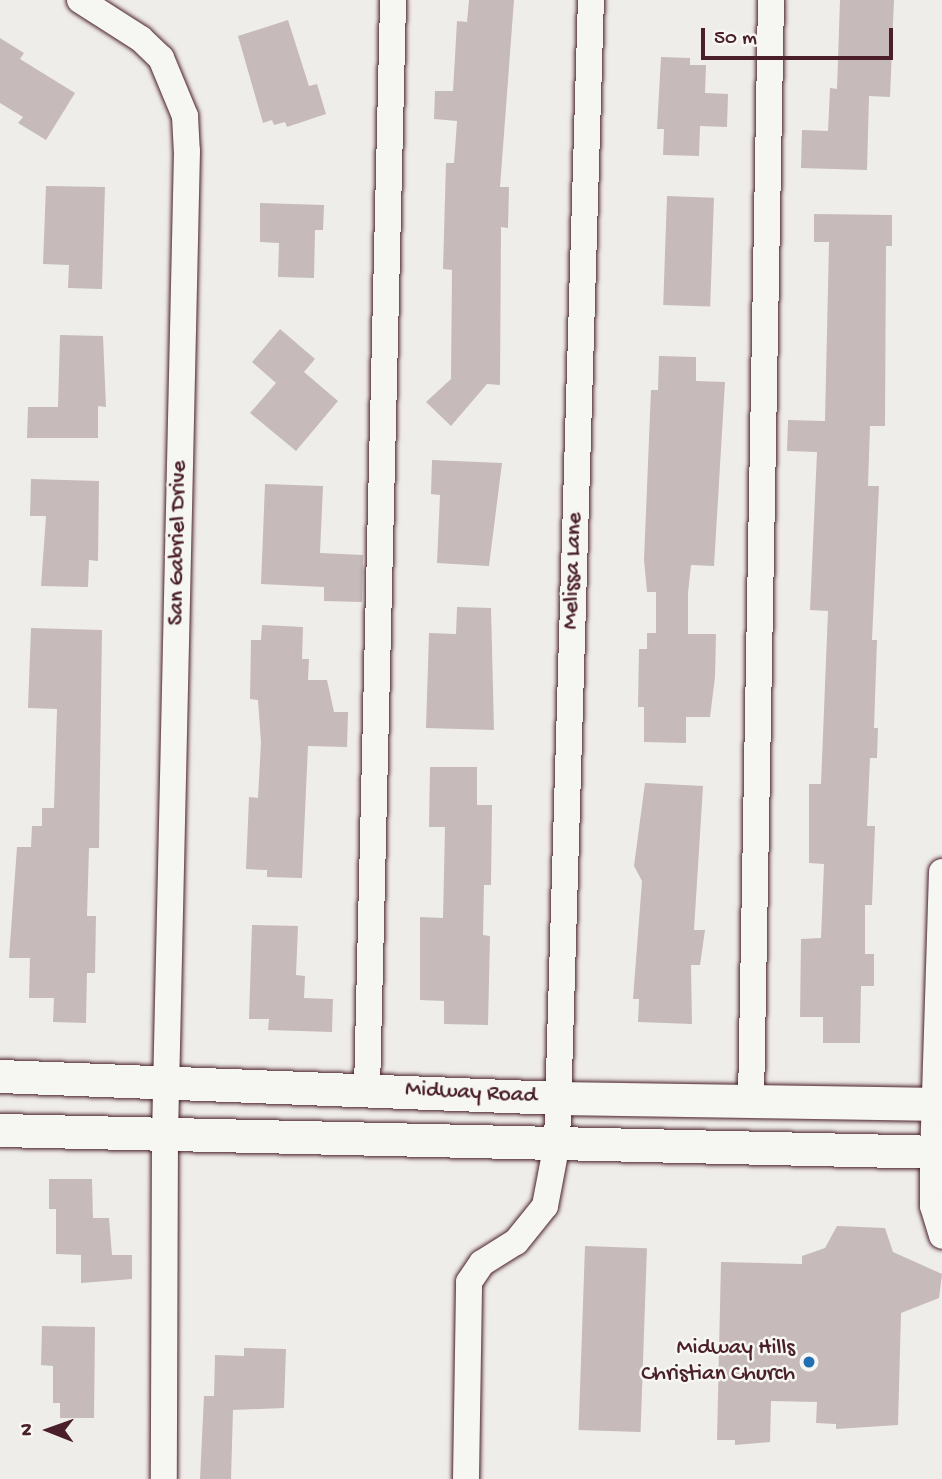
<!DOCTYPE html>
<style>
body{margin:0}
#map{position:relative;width:942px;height:1479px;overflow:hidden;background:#efedea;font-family:"Gochi Hand",sans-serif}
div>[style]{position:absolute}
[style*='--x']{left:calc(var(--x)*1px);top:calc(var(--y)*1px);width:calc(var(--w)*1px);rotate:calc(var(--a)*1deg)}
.building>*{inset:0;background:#c6babb;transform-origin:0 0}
.roads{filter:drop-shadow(0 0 2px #4a1f2b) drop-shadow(0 0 2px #4a1f2b)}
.minor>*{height:26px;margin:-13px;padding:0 13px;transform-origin:13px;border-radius:13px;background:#f6f6f2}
.major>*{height:33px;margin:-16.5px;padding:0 16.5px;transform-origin:16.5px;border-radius:16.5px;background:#f6f6f2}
.dots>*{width:19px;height:19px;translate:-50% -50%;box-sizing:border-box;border:4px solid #f6f6f2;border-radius:50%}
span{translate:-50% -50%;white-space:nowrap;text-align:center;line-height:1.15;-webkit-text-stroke:5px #f6f6f2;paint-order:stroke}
.street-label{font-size:23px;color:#4a1f2b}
.poi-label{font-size:23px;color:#4a1f2b}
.right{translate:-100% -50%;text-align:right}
.north{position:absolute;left:14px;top:1395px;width:70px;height:70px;-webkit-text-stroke:5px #f6f6f2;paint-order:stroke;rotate:271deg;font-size:19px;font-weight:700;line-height:28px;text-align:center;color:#4a1f2b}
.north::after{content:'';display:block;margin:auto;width:24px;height:32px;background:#4a1f2b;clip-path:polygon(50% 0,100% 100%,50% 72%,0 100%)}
.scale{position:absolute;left:701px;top:28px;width:192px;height:32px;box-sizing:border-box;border:4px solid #4a1f2b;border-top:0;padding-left:9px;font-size:21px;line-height:24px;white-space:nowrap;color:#4a1f2b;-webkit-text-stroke:5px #f6f6f2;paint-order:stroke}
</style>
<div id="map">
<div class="building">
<i style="clip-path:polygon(469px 0,514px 0,500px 187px,509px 187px,508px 228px,501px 227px,500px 385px,487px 384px,451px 426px,426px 402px,451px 379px,452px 270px,443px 269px,446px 163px,454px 163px,457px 121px,434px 119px,435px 91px,453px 91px,457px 21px,467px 22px)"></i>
<i style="clip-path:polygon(840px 0,894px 0,890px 97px,869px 96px,867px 170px,801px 168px,802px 130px,828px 131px,830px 88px,837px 89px)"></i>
<i style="clip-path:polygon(288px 20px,309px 86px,317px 84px,326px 114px,287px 127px,285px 122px,274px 125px,272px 120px,263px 123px,238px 36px)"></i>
<i style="clip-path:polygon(0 38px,24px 53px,20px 59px,75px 93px,46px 140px,18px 123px,23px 117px,0 103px)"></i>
<i style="clip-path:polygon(661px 57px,690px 58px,690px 65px,706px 65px,705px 93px,728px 94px,727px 127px,700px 126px,699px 156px,663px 155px,664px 129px,657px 129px)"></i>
<i style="clip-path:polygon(46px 186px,105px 187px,102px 289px,68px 288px,69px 265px,43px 264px)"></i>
<i style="left:667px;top:196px;width:47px;height:109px;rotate:2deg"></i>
<i style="clip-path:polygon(260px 203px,324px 205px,323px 230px,315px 230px,314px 278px,278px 277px,279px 243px,260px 242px)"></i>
<i style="clip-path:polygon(814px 214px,892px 215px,892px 246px,886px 246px,885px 426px,870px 426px,868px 486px,879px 486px,872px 640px,877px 640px,874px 728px,878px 728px,877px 758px,870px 758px,867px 826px,875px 826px,872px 905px,865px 905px,865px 954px,874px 954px,874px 986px,861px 986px,860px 1043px,823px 1043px,823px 1017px,800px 1017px,801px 939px,821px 938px,824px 864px,809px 863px,809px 784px,821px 784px,828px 611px,810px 610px,817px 452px,787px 451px,788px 420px,825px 421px,829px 242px,814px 242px)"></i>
<i style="clip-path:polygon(280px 329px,315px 359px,304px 372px,338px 401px,296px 451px,250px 413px,276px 383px,252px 362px)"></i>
<i style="clip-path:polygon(60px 335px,103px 336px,106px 407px,98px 406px,98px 438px,27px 438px,28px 407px,58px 407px)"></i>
<i style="clip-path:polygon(659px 356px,696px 357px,696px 381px,725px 382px,714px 566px,691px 565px,688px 593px,688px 634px,716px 634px,715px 677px,710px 717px,686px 717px,686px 743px,644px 742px,644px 707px,638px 707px,639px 649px,647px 649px,647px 633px,656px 633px,656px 592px,647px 592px,644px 560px,651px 390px,658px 390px)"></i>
<i style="clip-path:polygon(432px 460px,502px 463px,489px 566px,437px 563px,440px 495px,431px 494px)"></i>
<i style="clip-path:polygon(31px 479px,99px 481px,98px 561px,89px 560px,88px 587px,41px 586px,46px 516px,30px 516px)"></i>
<i style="clip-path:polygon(265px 484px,323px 486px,320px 553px,363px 555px,362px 602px,324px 601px,324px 587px,261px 584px)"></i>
<i style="clip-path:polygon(457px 607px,491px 608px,494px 730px,426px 728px,429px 633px,456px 634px)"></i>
<i style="clip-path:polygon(262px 625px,303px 627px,302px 659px,309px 659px,308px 680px,327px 680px,334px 712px,348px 712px,347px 747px,308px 746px,302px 878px,267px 877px,267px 870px,246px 869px,249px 797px,258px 798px,261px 742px,258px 700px,250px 699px,251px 640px,261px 640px)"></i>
<i style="clip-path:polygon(31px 628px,102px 630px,99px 848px,89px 848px,87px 916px,96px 916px,95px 973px,87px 973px,86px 1023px,53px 1022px,54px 998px,29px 998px,30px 958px,9px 958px,17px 847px,31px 847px,32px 826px,42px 826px,42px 808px,54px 808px,57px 709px,28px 708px)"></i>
<i style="clip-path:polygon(430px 767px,477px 767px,477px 805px,492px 805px,491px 885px,484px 885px,483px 935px,490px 936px,488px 1025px,444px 1024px,444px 1001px,420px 1000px,420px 917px,443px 918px,445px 827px,429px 827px)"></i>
<i style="clip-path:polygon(645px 783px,703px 786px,694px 930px,705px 930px,700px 965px,691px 965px,692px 1024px,638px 1022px,639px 999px,633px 999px,642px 881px,634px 866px)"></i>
<i style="clip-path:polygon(252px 925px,298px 926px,296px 975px,305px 976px,304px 998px,333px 999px,332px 1032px,268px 1030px,269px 1019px,249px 1019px)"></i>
<i style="clip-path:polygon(49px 1179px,92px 1179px,93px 1218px,109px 1218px,112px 1255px,132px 1255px,132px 1279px,81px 1283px,81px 1255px,56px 1254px,56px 1209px,49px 1209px)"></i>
<i style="clip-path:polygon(837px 1226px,885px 1228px,893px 1252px,942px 1274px,939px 1298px,901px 1313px,898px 1425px,836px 1429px,836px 1424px,816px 1423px,817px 1402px,771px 1401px,770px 1442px,735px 1445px,735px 1440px,717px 1440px,721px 1262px,802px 1264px,802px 1256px,825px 1248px)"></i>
<i style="left:585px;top:1246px;width:62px;height:184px;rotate:2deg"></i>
<i style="clip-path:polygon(42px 1326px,95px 1327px,94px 1418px,60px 1418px,60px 1403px,53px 1403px,53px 1366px,41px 1365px)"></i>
<i style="clip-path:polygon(244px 1348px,286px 1349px,284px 1408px,233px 1410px,231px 1479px,200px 1479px,204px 1396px,214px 1396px,215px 1355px,244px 1356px)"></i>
</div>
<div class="roads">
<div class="minor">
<i style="--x:80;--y:0;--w:72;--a:32.6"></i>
<i style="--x:141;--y:39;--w:28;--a:44"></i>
<i style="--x:161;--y:58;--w:63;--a:67.5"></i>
<i style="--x:185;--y:116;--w:35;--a:87"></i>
<i style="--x:187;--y:151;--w:982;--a:91.28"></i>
<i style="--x:165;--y:1133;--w:346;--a:90.2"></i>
<i style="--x:942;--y:872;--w:279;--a:91.8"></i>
<i style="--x:933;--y:1151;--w:55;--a:90"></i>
<i style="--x:933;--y:1206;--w:31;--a:73"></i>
<i style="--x:367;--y:1090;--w:1090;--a:-88.63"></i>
<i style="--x:751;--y:1101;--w:1101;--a:-88.96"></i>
<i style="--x:466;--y:1479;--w:197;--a:-89.1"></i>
<i style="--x:469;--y:1282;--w:23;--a:-56"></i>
<i style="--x:482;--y:1263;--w:40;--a:-32"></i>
<i style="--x:516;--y:1242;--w:46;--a:-51.1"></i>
<i style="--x:545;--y:1206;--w:64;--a:-79.2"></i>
<i style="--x:557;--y:1143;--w:1144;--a:-88.3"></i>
</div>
<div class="major">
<i style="--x:0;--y:1076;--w:558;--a:2.26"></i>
<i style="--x:558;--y:1098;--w:384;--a:0.9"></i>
<i style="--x:0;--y:1130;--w:942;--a:1.34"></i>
</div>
</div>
<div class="dots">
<i style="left:809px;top:1362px;background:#1f6fb2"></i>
</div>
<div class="street-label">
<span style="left:179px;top:543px;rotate:-89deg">San Gabriel Drive</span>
<span style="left:574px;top:571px;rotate:-88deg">Melissa Lane</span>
<span style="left:471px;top:1094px;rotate:3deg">Midway Road</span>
</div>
<div class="poi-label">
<span class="right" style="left:795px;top:1362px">Midway Hills<br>Christian Church</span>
</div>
<div class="north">N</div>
<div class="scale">50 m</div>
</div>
